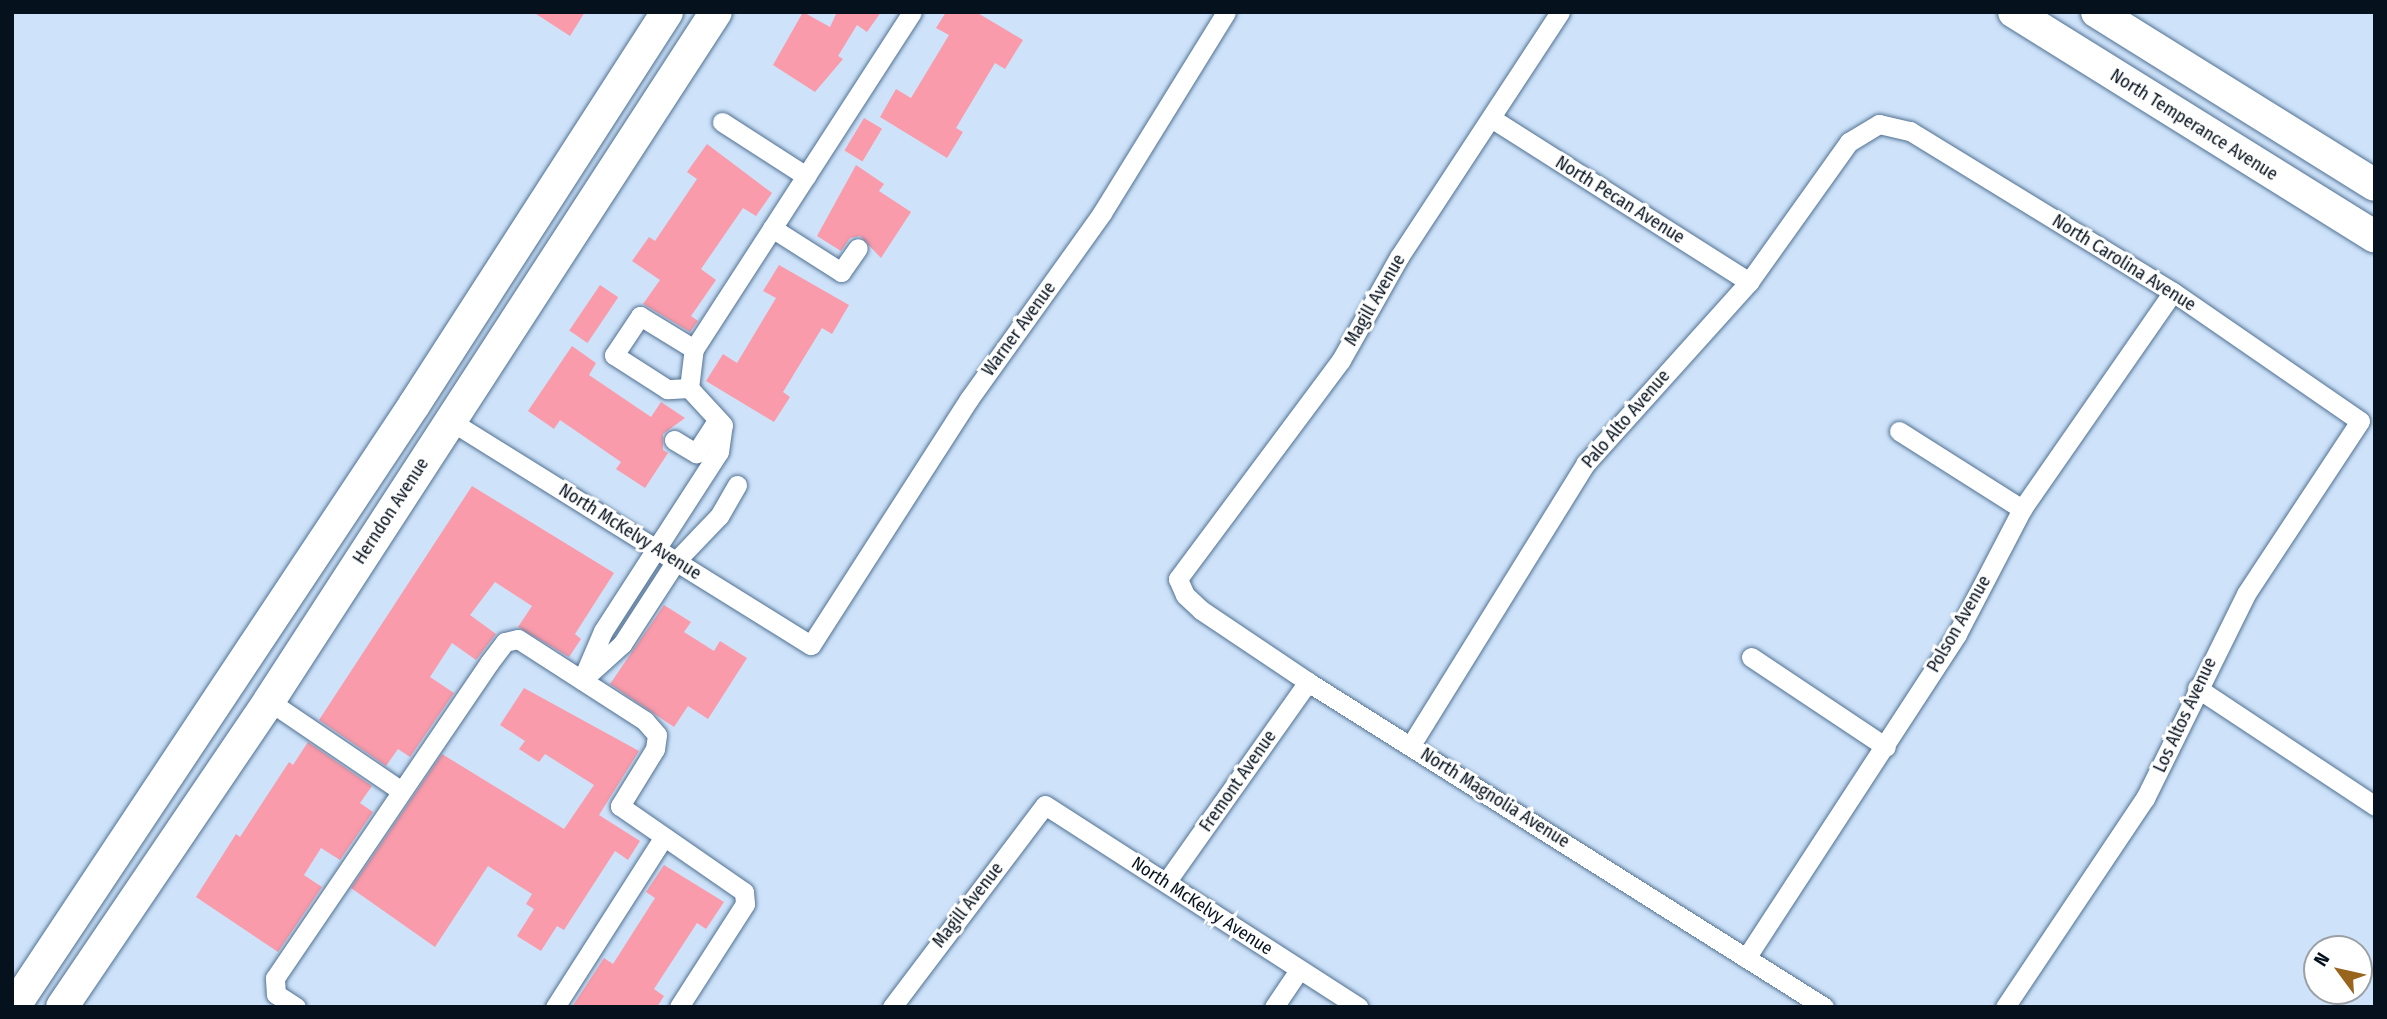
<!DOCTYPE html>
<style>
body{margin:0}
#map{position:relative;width:2387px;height:1019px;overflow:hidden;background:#cee3fa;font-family:"Fira Sans Condensed",sans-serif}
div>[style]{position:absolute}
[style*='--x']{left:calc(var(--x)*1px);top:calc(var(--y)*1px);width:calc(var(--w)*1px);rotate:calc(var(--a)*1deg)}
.building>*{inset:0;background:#f99baa;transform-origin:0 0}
.roads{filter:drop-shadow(0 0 2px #517192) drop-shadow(0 0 2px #517192)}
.minor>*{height:19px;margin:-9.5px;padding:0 9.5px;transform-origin:9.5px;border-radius:9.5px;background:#fff}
.primary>*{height:32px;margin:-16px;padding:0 16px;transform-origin:16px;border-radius:16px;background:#fff}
span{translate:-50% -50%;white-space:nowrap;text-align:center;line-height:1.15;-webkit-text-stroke:6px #fff;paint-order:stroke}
.street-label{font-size:18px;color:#05111d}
.frame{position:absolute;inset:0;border:14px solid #05111d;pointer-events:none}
.north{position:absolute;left:2303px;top:935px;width:70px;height:70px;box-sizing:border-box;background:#fff;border:2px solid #9ba0a5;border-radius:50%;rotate:303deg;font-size:19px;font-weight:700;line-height:28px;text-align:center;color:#05111d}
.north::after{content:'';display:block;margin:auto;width:24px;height:32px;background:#99651c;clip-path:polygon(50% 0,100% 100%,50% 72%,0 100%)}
</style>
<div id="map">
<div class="building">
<i style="clip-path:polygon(533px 12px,585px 12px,570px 36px)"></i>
<i style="clip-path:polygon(803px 12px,830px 27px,837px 12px,881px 12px,867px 32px,857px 25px,838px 56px,843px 59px,815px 92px,773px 65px)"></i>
<i style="clip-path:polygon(946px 12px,976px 12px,1023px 40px,1005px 69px,995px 63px,956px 128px,963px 132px,947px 158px,880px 117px,896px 89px,911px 98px,949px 35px,936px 28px)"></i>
<i style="left:864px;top:118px;width:21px;height:38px;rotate:31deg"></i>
<i style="clip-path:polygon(707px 144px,772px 193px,756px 216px,743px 208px,701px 269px,716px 280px,691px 316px,698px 321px,690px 332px,643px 304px,660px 280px,632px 261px,649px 237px,655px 241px,697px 179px,687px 172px)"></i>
<i style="clip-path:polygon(856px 165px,884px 184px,879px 191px,911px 212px,881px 258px,860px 236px,850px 238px,841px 251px,817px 236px)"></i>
<i style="clip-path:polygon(779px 265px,849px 305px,832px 334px,822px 328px,783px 392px,790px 397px,774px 422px,706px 381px,723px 354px,737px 363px,776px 298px,763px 291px)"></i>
<i style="left:600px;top:285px;width:22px;height:55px;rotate:34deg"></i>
<i style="clip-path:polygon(572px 346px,596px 363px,589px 375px,651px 417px,661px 402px,685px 418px,663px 434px,663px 450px,668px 453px,645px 488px,616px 469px,621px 462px,560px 420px,554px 429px,528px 411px)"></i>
<i style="clip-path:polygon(472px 486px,614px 573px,575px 634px,581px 639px,569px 657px,518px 627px,532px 606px,495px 582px,470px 615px,496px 634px,476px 660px,452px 643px,430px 677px,454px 693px,410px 757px,398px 749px,386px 766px,319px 720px)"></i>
<i style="clip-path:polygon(664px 605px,691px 622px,684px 632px,714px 651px,720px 641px,747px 658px,708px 719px,688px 706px,674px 727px,610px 684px)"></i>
<i style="clip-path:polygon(524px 688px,639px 751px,599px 815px,640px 841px,628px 860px,615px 851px,564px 930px,557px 926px,541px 951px,517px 936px,534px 909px,526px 904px,532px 894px,488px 866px,435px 947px,351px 888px,442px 754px,564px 829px,594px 785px,545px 754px,539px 762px,519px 749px,525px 741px,500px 725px)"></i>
<i style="clip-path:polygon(308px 742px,372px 786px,360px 803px,373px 812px,340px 860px,321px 848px,304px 875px,322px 887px,278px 952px,196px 897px,236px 834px,240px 837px,289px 762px,293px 765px)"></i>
<i style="clip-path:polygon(664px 865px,724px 902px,706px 929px,697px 923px,654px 989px,664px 996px,657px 1007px,572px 1007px,604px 958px,613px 964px,655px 898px,646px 892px)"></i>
</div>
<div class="roads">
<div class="minor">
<i style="--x:1560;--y:12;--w:293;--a:123.3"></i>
<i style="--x:1399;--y:257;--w:118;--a:119.4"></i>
<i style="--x:1341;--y:360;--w:273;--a:126.7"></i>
<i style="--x:1178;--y:579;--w:17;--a:66"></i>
<i style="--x:1185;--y:595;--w:22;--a:43"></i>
<i style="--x:1201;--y:610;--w:129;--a:33.9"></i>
<i style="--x:1308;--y:682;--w:610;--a:32.2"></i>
<i style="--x:1491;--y:118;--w:306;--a:32.4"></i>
<i style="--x:722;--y:122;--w:100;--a:32.7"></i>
<i style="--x:772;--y:228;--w:82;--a:32.5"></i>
<i style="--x:841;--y:272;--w:29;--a:-55"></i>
<i style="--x:689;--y:388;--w:22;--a:177"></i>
<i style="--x:667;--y:389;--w:63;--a:-147.3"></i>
<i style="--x:614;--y:355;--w:47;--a:-56.3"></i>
<i style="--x:640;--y:316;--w:63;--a:31.4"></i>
<i style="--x:449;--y:420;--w:426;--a:31.9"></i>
<i style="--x:811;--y:645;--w:292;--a:-57.3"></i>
<i style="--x:969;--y:399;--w:229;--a:-54.4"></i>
<i style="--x:1102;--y:213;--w:236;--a:-58.3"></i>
<i style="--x:1899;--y:431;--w:146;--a:32.4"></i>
<i style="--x:674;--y:440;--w:26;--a:31"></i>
<i style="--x:696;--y:453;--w:40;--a:-57.1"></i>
<i style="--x:737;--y:485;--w:36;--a:120"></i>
<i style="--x:719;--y:516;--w:62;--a:133.7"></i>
<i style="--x:676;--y:561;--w:99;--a:123"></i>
<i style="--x:622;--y:644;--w:54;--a:138"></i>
<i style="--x:582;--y:680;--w:53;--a:-66.8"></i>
<i style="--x:603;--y:631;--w:213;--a:-57.1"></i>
<i style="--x:719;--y:452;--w:27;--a:-82"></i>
<i style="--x:723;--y:425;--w:50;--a:-132.6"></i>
<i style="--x:689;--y:388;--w:39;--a:-83"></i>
<i style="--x:694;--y:349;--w:401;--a:-57.1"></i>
<i style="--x:1751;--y:657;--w:162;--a:33.7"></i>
<i style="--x:2197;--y:688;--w:214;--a:33.5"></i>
<i style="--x:269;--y:701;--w:158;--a:34.2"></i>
<i style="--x:1411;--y:745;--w:332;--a:-58.2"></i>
<i style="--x:1586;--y:463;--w:244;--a:-48"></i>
<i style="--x:1749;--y:282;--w:172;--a:-54.5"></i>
<i style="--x:1849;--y:142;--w:35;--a:-31"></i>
<i style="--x:1879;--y:124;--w:32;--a:13"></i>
<i style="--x:1910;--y:131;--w:308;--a:31.5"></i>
<i style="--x:2173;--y:292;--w:227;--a:34.6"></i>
<i style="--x:2360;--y:421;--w:207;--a:123.4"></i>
<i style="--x:2246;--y:594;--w:228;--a:116.3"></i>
<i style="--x:2145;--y:798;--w:252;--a:123.8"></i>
<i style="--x:1167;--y:881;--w:244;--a:-54.7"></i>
<i style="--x:1746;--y:958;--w:387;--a:-56.9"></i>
<i style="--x:1957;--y:634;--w:141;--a:-62.5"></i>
<i style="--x:2022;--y:509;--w:264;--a:-55.2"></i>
<i style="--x:296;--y:1007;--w:24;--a:-147"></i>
<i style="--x:276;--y:994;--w:16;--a:-94"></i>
<i style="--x:275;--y:978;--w:381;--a:-55.8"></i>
<i style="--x:489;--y:663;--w:26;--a:-53"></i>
<i style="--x:505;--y:642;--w:13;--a:-13"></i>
<i style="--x:518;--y:639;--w:151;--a:32.8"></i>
<i style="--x:645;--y:721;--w:18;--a:49"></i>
<i style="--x:657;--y:735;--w:14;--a:98"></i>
<i style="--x:655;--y:749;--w:67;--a:121.6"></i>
<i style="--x:620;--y:806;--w:151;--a:34.7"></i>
<i style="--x:744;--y:892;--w:12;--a:85"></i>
<i style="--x:745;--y:904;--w:122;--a:122.7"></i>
<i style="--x:555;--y:1007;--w:201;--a:-57.4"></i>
<i style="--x:892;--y:1007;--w:253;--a:-52.9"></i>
<i style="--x:1045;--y:805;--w:373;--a:32.8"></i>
<i style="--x:1274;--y:1007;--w:45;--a:-56"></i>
</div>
<div class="primary">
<i style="--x:2014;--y:12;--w:425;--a:31.9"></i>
<i style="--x:2097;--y:12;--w:327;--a:31.9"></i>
<i style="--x:14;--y:1007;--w:723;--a:-56.4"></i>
<i style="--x:414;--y:405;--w:467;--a:-57.2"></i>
<i style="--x:62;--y:1007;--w:369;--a:-55.9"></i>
<i style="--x:269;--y:701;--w:821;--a:-57.03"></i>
</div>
</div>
<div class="street-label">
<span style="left:2194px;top:125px;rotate:32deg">North Temperance Avenue</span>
<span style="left:1620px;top:200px;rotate:32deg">North Pecan Avenue</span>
<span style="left:2124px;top:263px;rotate:32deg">North Carolina Avenue</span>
<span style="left:1375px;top:300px;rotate:-60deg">Magill Avenue</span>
<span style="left:1019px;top:329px;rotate:-54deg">Warner Avenue</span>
<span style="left:1626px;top:419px;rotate:-49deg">Palo Alto Avenue</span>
<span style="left:391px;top:511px;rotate:-57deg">Herndon Avenue</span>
<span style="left:630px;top:532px;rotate:32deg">North McKelvy Avenue</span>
<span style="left:1959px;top:624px;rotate:-60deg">Polson Avenue</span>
<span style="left:2185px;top:715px;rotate:-65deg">Los Altos Avenue</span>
<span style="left:1238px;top:781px;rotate:-55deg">Fremont Avenue</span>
<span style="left:1495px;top:798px;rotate:32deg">North Magnolia Avenue</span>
<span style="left:968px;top:905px;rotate:-52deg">Magill Avenue</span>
<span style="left:1202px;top:906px;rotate:33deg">North McKelvy Avenue</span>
</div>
<div class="frame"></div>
<div class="north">N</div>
</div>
